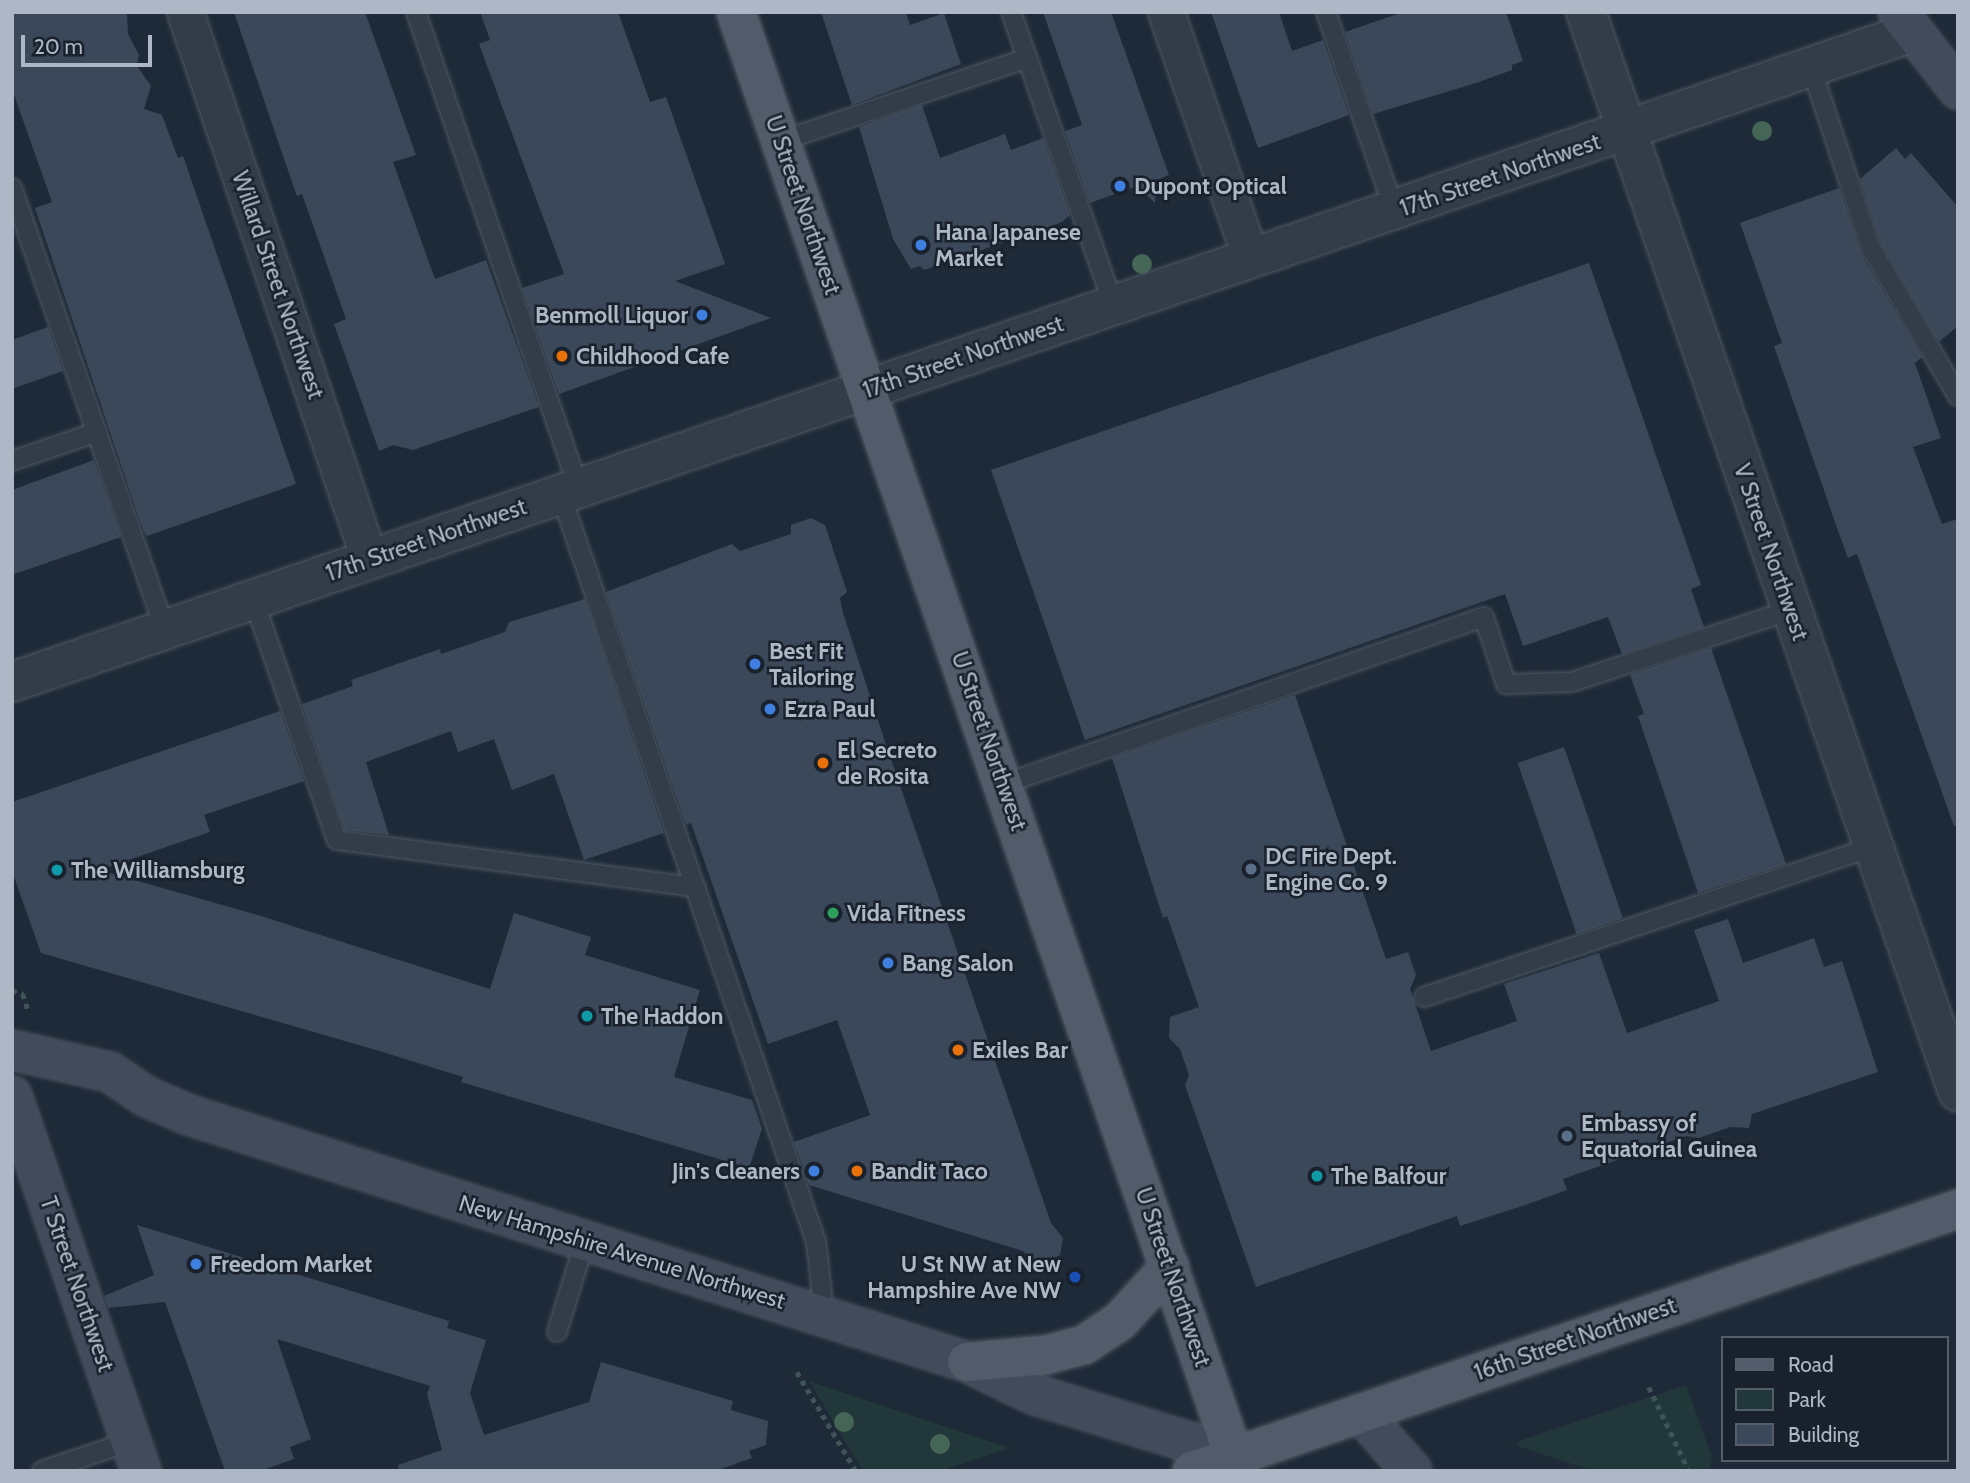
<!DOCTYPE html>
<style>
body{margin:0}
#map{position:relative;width:1970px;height:1483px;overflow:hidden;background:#1f2a38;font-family:Cabin,sans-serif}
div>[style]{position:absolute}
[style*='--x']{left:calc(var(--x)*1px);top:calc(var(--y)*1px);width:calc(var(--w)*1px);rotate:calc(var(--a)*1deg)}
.green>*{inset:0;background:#213739}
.building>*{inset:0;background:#3b4859;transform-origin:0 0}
.path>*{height:4.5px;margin-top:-2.25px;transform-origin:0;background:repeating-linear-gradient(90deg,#3f5457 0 5px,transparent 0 10px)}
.roads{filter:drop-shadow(0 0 2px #4d5763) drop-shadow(0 0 2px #4d5763)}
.service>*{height:18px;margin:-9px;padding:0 9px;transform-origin:9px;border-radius:9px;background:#333c49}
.minor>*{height:35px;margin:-17.5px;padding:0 17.5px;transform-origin:17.5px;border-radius:17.5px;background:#333c49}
.tertiary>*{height:38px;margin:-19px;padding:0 19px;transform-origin:19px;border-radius:19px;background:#333c49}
.secondary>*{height:38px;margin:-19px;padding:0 19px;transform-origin:19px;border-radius:19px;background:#414b5c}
.primary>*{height:38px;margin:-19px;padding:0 19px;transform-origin:19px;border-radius:19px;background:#515b69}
.trees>*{width:20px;height:20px;margin:-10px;border-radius:50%;background:#456656}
.dots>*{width:19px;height:19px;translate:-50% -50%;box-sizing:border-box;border:4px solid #19212d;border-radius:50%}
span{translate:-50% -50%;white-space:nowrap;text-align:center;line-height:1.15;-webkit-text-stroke:5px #19212d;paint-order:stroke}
.street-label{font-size:23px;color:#adb7c5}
.poi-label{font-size:23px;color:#adb7c5;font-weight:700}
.left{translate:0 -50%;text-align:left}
.right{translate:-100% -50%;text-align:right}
.frame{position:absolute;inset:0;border:14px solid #adb7c5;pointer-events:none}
.legend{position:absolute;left:1721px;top:1336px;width:228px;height:126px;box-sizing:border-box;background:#19212d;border:2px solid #545d6a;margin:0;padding:9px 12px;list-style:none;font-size:21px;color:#adb7c5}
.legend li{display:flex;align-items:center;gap:14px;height:35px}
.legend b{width:35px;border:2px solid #545d6a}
.scale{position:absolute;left:21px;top:35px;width:131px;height:32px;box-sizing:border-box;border:4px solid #adb7c5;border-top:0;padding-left:9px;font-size:21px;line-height:24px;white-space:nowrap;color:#adb7c5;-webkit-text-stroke:5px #19212d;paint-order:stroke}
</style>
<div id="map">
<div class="green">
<i style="clip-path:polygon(809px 1381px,1010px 1448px,940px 1471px,863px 1471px)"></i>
<i style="clip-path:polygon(1686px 1385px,1712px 1457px,1709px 1471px,1594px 1471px,1517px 1446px,1519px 1441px)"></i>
</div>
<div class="building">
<i style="clip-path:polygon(12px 12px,127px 12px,128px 34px,139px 55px,137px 66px,151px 86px,144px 109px,162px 115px,178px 158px,183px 156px,296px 484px,147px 536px,143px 530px,35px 208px,52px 202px,12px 89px)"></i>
<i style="clip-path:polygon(234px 12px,365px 12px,416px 155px,393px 162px,435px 279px,486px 260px,539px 407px,413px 450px,393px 445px,379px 451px,334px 324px,346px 319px,302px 194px,297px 196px,285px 162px)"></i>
<i style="clip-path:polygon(480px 12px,618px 12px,650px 102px,666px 97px,725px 264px,675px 281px,771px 318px,559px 394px,522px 288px,564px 274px,479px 44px,490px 40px)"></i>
<i style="clip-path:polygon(821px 12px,906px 12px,910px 25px,944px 13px,961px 64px,852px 105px)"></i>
<i style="clip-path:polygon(1043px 12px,1111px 12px,1169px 175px,1157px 180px,1155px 203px,1137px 186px,1090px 203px,1065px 131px,1082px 125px)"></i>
<i style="clip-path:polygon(1211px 12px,1279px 12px,1292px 51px,1323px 40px,1349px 115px,1258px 148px)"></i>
<i style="clip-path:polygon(1403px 12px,1506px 12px,1523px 61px,1512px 65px,1512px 70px,1476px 83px,1373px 114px,1345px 32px)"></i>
<i style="clip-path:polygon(922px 105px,940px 158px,1005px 134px,1011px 150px,1043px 138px,1070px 215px,1062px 222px,924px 270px,920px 266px,911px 269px,893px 239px,859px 127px)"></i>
<i style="clip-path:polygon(1896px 148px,1905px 159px,1911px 153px,1958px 207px,1958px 326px,1939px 342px,1881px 243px,1860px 179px)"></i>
<i style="clip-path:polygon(1839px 188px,1861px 254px,1922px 357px,1915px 363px,1941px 438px,1913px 447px,1942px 524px,1958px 519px,1958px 825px,1954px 826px,1857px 554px,1848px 558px,1837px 528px,1774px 346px,1782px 343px,1740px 223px)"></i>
<i style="clip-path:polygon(1589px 263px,1701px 585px,1691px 589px,1704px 627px,1622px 654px,1608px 617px,1523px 646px,1505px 594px,1085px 740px,991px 470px)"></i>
<i style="clip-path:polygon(48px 327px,63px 371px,12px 389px,12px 340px)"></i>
<i style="clip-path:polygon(94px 460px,121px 537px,12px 575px,12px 490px)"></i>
<i style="clip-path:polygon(811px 518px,825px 525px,847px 592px,840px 598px,843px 613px,886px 745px,1051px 1223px,1063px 1238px,1060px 1255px,1045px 1262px,1032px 1260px,1023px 1251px,809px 1185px,794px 1142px,870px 1115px,837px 1020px,768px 1044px,691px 823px,686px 825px,606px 592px,732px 544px,740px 551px,791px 534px,791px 525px)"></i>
<i style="clip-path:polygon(585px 599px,664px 833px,584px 860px,554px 774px,512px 790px,494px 739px,458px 752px,451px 731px,366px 762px,389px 835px,345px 830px,302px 704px,353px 686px,351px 680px,440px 649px,441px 654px,505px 632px,509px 622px)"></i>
<i style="clip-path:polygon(1711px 648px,1786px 864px,1698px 893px,1638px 716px,1644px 714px,1630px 675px)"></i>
<i style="clip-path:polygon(1295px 695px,1386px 959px,1408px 952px,1416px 975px,1410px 989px,1431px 1051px,1517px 1021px,1504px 984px,1599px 953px,1627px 1033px,1719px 1001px,1694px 930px,1728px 919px,1743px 963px,1814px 938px,1824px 967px,1842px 961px,1878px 1072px,1752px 1114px,1749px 1128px,1730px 1127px,1699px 1138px,1686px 1136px,1563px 1179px,1567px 1190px,1528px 1204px,1460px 1226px,1457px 1216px,1256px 1287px,1185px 1085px,1189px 1075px,1180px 1049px,1169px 1038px,1170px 1017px,1199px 1007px,1167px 916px,1163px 918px,1112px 758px)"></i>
<i style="clip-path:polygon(280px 711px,304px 781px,204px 815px,210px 832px,99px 870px,261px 916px,490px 989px,514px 913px,591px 937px,585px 955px,700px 990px,674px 1077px,752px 1100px,762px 1129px,749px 1168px,461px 1082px,463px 1077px,376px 1050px,41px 953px,12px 871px,12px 802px)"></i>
<i style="left:1564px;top:747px;width:181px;height:49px;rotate:71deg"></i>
<i style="clip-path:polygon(137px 1225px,449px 1321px,447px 1328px,486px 1340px,470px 1393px,484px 1435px,589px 1402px,601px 1362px,733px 1401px,731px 1410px,768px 1421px,766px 1445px,749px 1451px,752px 1458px,715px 1471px,399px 1471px,398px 1465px,442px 1450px,427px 1394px,430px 1386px,277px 1339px,311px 1439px,290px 1447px,294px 1459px,260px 1471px,225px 1471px,165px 1302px,108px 1308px,104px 1296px,154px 1275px)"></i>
</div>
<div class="path">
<i style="--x:12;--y:990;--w:12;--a:20"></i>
<i style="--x:23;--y:994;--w:17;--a:73"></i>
<i style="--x:797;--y:1372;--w:115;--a:59.2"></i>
<i style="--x:1649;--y:1387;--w:93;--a:64.5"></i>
</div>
<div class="roads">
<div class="service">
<i style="--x:416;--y:12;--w:504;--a:71.13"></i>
<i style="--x:1011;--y:12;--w:312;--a:70.7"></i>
<i style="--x:1326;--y:12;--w:209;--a:71"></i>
<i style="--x:1811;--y:67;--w:191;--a:71.7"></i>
<i style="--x:1871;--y:248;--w:172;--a:59.6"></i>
<i style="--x:781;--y:141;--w:260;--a:-18.6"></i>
<i style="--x:12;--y:188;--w:467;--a:70.9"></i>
<i style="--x:12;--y:461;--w:90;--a:-18.8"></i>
<i style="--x:561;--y:495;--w:789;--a:71.15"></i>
<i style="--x:816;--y:1242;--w:52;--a:83.4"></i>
<i style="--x:822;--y:1294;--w:20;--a:105"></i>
<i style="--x:253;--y:598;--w:256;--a:70.9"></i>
<i style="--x:337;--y:840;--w:362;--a:7.5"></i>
<i style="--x:1004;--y:784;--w:508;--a:-19.18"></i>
<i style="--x:1484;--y:617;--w:71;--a:71.8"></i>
<i style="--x:1506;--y:684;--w:66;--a:-1.7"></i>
<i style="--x:1572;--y:682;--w:231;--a:-18.2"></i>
<i style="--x:1424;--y:997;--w:473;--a:-18.5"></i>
<i style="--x:557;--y:1332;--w:95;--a:-72.9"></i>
<i style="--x:42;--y:1471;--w:94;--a:-18.6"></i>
</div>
<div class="minor">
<i style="--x:185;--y:12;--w:576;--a:71.38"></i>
<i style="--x:1166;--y:12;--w:261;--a:71"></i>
</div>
<div class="tertiary">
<i style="--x:1586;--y:12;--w:1142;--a:70.99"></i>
<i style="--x:12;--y:682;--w:2009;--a:-18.88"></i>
</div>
<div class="secondary">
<i style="--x:1898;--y:12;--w:98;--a:52.1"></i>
<i style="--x:12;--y:1050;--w:100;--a:12.7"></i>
<i style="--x:110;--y:1072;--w:42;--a:34.4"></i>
<i style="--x:145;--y:1096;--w:48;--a:23.4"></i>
<i style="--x:189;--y:1115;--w:816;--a:17.61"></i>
<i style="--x:967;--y:1362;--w:73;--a:25.9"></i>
<i style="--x:1033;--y:1394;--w:210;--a:17.1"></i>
<i style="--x:12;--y:1096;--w:397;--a:71"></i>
<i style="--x:1361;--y:1413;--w:77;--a:48.7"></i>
</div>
<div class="primary">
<i style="--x:736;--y:12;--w:1543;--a:70.98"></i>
<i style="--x:967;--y:1362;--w:79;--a:-5.1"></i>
<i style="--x:1046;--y:1355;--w:39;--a:-15"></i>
<i style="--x:1084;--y:1345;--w:43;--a:-33.7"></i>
<i style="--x:1120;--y:1321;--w:74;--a:-47.7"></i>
<i style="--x:1192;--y:1471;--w:810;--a:-18.88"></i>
</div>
</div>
<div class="trees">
<i style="left:1762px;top:131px"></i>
<i style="left:1142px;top:264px"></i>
<i style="left:844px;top:1422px"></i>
<i style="left:940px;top:1444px"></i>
</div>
<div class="dots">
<i style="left:1120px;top:186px;background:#3f7fe0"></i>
<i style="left:921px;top:245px;background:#3f7fe0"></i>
<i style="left:702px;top:315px;background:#3f7fe0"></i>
<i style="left:562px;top:356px;background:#e8710a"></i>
<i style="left:755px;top:664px;background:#3f7fe0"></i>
<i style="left:770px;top:709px;background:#3f7fe0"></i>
<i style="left:823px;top:763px;background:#e8710a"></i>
<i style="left:1251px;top:869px;background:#5c6f8a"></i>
<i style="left:57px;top:870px;background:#0f9aa8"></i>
<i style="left:833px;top:913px;background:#2e9e5b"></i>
<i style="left:888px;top:963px;background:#3f7fe0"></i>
<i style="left:587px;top:1016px;background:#0f9aa8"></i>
<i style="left:958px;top:1050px;background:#e8710a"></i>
<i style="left:1567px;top:1136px;background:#5c6f8a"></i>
<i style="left:814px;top:1171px;background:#3f7fe0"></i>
<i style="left:857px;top:1171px;background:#e8710a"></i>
<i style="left:1317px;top:1176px;background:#0f9aa8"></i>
<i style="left:196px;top:1264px;background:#3f7fe0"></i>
<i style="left:1075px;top:1277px;background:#1a4fb4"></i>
</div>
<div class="street-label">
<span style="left:1500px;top:175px;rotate:-19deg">17th Street Northwest</span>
<span style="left:803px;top:205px;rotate:71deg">U Street Northwest</span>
<span style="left:278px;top:285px;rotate:71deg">Willard Street Northwest</span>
<span style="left:963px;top:357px;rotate:-19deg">17th Street Northwest</span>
<span style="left:426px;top:540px;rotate:-19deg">17th Street Northwest</span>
<span style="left:1771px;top:552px;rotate:71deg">V Street Northwest</span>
<span style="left:989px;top:741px;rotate:71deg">U Street Northwest</span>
<span style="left:622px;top:1252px;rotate:17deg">New Hampshire Avenue Northwest</span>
<span style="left:1173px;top:1277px;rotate:71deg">U Street Northwest</span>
<span style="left:77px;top:1284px;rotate:71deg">T Street Northwest</span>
<span style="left:1575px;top:1339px;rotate:-19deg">16th Street Northwest</span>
</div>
<div class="poi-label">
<span class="left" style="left:1134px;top:186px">Dupont Optical</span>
<span class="left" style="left:935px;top:245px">Hana Japanese<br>Market</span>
<span class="right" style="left:688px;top:315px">Benmoll Liquor</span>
<span class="left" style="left:576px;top:356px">Childhood Cafe</span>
<span class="left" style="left:769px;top:664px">Best Fit<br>Tailoring</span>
<span class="left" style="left:784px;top:709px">Ezra Paul</span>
<span class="left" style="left:837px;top:763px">El Secreto<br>de Rosita</span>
<span class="left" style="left:1265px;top:869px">DC Fire Dept.<br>Engine Co. 9</span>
<span class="left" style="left:71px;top:870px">The Williamsburg</span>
<span class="left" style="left:847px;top:913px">Vida Fitness</span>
<span class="left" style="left:902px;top:963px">Bang Salon</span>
<span class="left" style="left:601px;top:1016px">The Haddon</span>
<span class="left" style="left:972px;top:1050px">Exiles Bar</span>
<span class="left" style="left:1581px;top:1136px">Embassy of<br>Equatorial Guinea</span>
<span class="right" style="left:800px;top:1171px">Jin's Cleaners</span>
<span class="left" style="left:871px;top:1171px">Bandit Taco</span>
<span class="left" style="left:1331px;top:1176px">The Balfour</span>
<span class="left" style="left:210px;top:1264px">Freedom Market</span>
<span class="right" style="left:1061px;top:1277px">U St NW at New<br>Hampshire Ave NW</span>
</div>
<div class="frame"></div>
<ul class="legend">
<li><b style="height:9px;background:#515b69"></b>Road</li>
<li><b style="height:19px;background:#213739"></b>Park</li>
<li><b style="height:19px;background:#3b4859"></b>Building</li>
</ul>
<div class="scale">20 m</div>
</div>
